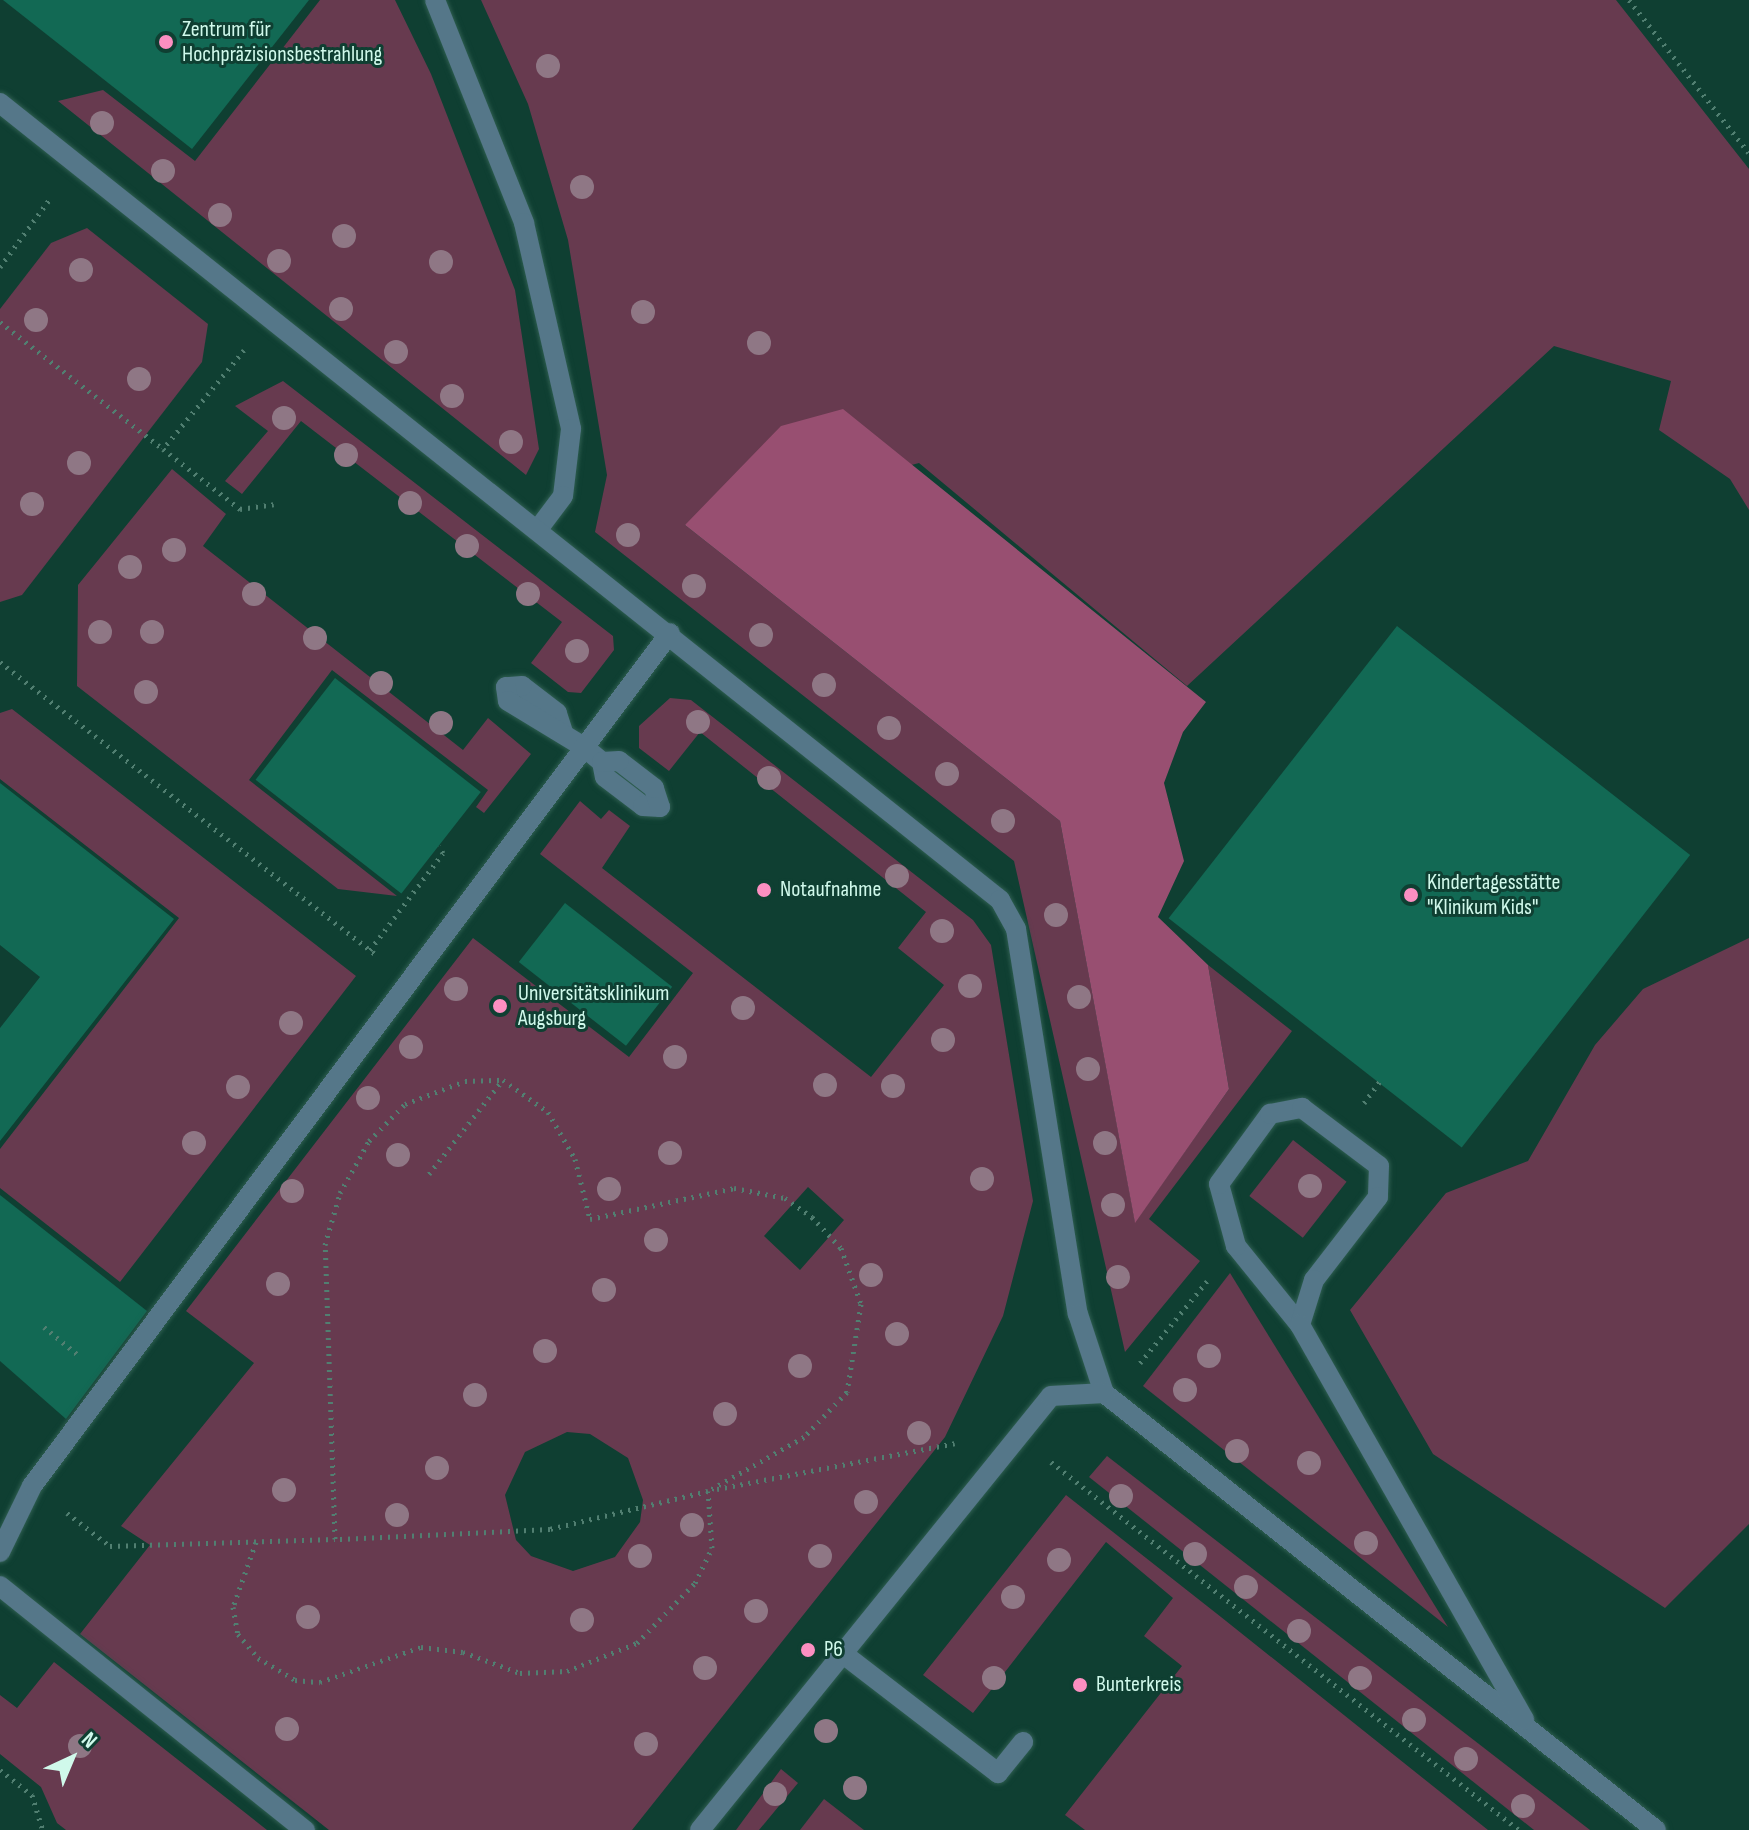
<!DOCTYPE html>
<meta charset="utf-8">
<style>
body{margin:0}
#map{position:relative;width:1749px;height:1830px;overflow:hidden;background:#0f3f32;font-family:"Sofia Sans Condensed",sans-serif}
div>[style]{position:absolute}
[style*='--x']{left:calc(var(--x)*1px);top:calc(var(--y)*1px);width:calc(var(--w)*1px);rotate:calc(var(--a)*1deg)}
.green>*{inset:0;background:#673a4f;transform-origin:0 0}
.forest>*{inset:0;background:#984f71}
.building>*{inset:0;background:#126954;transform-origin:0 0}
.path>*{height:5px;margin-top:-2.5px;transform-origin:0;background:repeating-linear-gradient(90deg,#517f71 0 2px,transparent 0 8px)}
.roads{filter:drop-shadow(0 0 2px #2e5d50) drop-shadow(0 0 2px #2e5d50)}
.minor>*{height:20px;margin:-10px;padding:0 10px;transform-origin:10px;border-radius:10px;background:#557789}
.trees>*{width:24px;height:24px;margin:-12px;border-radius:50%;background:#8f7785}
.dots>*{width:22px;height:22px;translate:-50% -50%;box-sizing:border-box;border:4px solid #0f3f32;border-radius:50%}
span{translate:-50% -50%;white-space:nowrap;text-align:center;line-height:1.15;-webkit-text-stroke:6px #0f3f32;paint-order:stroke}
.poi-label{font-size:22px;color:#d0f9eb}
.left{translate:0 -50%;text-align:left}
.north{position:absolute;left:32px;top:1718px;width:80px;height:80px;-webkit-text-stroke:6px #0f3f32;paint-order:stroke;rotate:44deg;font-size:22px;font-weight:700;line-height:32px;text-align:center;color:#d0f9eb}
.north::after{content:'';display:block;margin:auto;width:28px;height:36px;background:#d0f9eb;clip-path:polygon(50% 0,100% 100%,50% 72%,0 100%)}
</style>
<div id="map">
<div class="green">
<i style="clip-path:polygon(320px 0,395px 0,431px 74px,515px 290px,539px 449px,526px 475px,58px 101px,103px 90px,195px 161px)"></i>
<i style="clip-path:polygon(481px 0,1616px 0,1749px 169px,1749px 510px,1730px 479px,1659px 430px,1671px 381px,1554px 346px,1187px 686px,919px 463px,685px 525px,1060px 821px,1135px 1222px,1229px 1089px,1208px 965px,1292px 1031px,1149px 1219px,1200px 1261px,1125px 1352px,1014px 861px,595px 532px,607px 475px,568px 240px,528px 104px)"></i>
<i style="clip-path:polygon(87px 228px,208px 324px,202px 362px,22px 595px,0 602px,0 309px,51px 243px)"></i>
<i style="clip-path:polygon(283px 381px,613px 636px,614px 650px,581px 693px,568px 692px,531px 663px,562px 622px,301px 421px,242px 494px,225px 481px,268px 431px,235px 406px)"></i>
<i style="clip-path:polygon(172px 469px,226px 514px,203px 546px,463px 750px,488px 718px,531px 754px,484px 813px,476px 807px,488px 790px,332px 670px,249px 780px,397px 896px,338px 889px,77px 686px,78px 585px)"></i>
<i style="clip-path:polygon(evenodd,670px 698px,691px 700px,973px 920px,991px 945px,1033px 1201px,1003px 1316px,945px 1437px,632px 1830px,329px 1830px,80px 1634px,150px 1545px,121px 1526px,254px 1363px,186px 1311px,473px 938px,629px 1057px,693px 973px,540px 854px,580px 801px,601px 819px,609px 810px,630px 826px,602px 868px,871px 1077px,944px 985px,898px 948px,926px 912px,700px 732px,669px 771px,639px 748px,639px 726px,670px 698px,808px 1187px,844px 1220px,800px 1270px,764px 1236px,808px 1187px,670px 698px,567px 1432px,590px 1434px,628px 1458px,643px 1500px,640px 1522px,615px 1557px,573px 1571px,531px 1556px,516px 1540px,505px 1495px,525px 1452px,567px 1432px)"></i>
<i style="clip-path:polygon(12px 709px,356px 976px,120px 1282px,0 1188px,0 1149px,179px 918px,0 779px,0 713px)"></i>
<i style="clip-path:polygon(1749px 938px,1749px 1524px,1665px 1608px,1433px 1454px,1350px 1310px,1446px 1193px,1528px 1161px,1595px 1045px,1643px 989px)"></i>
<i style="left:1293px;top:1140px;width:68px;height:71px;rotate:38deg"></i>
<i style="clip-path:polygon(1230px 1273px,1448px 1627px,1143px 1386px)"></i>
<i style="clip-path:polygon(1107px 1456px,1590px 1830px,1534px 1830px,1089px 1477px)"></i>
<i style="clip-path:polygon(1066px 1495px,1221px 1617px,1488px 1830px,1085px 1830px,1065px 1815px,1182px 1666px,1144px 1636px,1173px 1598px,1106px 1542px,973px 1713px,923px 1675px)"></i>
<i style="clip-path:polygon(54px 1662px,267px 1830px,66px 1830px,57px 1823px,41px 1787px,0 1754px,0 1695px,17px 1708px)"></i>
<i style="clip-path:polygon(781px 1769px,798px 1783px,759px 1830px,736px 1830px)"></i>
<i style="clip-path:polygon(824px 1799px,864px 1830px,800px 1830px)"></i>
</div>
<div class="forest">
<i style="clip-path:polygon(843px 409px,1206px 702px,1183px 732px,1164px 783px,1184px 861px,1158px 917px,1208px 965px,1229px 1089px,1135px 1223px,1060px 821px,685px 525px,781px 426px)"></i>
</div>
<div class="building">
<i style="clip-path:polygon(3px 0,309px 0,192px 149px)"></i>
<i style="left:1397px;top:626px;width:372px;height:371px;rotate:38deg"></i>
<i style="left:335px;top:678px;width:185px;height:129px;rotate:38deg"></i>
<i style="clip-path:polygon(0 783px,174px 919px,0 1141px,0 1028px,40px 977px,0 945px)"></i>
<i style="left:565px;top:903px;width:136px;height:75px;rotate:38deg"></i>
<i style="clip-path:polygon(0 1195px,147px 1311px,66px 1419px,0 1361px)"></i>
</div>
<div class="path">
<i style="--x:1629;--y:0;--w:194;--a:51.9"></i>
<i style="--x:0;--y:267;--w:83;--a:-53.8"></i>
<i style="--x:0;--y:322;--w:207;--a:37.9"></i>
<i style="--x:244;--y:350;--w:128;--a:129.3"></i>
<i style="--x:163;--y:449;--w:98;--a:37.9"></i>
<i style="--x:240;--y:509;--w:34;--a:-8"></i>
<i style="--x:0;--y:662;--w:475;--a:37.9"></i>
<i style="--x:370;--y:950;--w:121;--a:-53"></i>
<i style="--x:443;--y:853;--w:8;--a:-120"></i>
<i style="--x:503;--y:1080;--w:55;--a:35.4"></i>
<i style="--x:548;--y:1112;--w:54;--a:60.1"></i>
<i style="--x:575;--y:1159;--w:62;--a:76"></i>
<i style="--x:590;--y:1219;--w:147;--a:-12.1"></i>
<i style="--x:734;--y:1188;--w:52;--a:11.1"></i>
<i style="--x:785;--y:1198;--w:33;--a:35"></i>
<i style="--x:812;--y:1217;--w:42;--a:46.9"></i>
<i style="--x:841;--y:1248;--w:59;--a:70.3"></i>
<i style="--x:861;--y:1304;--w:89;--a:99"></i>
<i style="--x:847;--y:1392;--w:62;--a:133.7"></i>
<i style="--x:804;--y:1437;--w:110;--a:150.6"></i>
<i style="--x:708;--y:1491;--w:163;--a:166.5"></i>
<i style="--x:550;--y:1529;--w:215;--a:177.3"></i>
<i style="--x:335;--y:1539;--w:294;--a:-91.9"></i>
<i style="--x:325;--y:1245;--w:54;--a:-73.9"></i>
<i style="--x:340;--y:1193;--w:60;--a:-60.9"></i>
<i style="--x:369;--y:1141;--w:52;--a:-45.8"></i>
<i style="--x:405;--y:1104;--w:64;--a:-21"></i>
<i style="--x:465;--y:1081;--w:38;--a:-2"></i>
<i style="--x:1364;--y:1103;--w:27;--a:-54"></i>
<i style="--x:429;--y:1174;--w:118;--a:-51.9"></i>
<i style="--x:44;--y:1327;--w:43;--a:39.3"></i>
<i style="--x:1140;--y:1363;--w:106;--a:-50.7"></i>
<i style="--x:1051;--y:1462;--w:595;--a:38.18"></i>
<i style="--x:717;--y:1489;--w:242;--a:-10.9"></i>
<i style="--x:67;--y:1513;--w:54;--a:37.5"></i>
<i style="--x:110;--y:1546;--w:225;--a:-1.8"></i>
<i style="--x:256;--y:1542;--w:69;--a:109.5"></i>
<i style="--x:233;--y:1607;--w:27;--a:80"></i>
<i style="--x:238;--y:1634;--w:31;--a:50"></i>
<i style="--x:258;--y:1658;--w:43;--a:30.7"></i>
<i style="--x:295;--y:1680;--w:25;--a:5"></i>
<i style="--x:320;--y:1682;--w:107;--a:-19.1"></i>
<i style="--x:421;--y:1647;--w:42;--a:6.8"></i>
<i style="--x:463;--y:1652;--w:61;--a:20.2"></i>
<i style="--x:520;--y:1673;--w:47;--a:-2.4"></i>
<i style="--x:567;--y:1671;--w:75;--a:-21.8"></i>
<i style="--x:637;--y:1643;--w:83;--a:-46"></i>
<i style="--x:695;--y:1583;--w:39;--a:-64"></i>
<i style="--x:712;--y:1548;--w:57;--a:-94"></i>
<i style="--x:0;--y:1770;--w:41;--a:38"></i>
<i style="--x:32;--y:1795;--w:37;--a:73"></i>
</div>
<div class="roads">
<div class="minor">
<i style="--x:435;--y:0;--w:240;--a:68.2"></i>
<i style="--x:524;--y:223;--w:211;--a:77.1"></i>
<i style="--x:571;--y:429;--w:67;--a:96.8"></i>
<i style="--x:563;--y:496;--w:39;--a:127"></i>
<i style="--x:0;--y:103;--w:1279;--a:38.55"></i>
<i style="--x:1000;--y:900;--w:33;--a:61"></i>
<i style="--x:1016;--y:929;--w:390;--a:80.9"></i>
<i style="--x:1078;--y:1314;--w:83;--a:71.8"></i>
<i style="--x:1104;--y:1393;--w:704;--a:38.37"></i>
<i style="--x:563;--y:732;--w:20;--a:-108"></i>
<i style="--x:557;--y:713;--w:44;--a:-142.4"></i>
<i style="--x:522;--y:686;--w:16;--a:176"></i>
<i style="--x:506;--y:687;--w:14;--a:82"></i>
<i style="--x:508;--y:701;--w:89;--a:31.2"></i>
<i style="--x:584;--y:747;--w:23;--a:40"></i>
<i style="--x:602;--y:762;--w:15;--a:79"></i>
<i style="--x:605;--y:777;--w:48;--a:37.3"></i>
<i style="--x:643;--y:806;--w:17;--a:3"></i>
<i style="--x:660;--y:807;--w:20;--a:-108"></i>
<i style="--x:654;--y:788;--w:44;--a:-142.4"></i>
<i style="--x:619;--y:761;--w:17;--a:177"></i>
<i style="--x:1300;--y:1325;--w:102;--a:-129"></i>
<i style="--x:1236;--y:1246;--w:64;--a:-105.3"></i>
<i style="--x:1219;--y:1184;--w:87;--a:-53.9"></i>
<i style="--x:1270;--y:1114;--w:33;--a:-11"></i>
<i style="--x:1302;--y:1108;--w:96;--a:37"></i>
<i style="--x:1379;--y:1166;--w:31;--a:92"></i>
<i style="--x:1378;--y:1197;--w:105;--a:127.6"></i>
<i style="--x:1314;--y:1280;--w:47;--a:107.3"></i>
<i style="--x:1300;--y:1325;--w:454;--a:60.4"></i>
<i style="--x:0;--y:1552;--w:73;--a:-64.1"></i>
<i style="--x:32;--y:1486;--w:1065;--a:-53.21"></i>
<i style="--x:0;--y:1586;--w:391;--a:38.7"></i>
<i style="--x:842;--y:1653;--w:197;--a:37.6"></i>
<i style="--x:998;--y:1773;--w:40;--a:-51"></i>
<i style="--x:700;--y:1830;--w:558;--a:-51.04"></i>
<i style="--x:1051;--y:1396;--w:53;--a:-3.2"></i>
</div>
</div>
<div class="trees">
<i style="left:548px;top:66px"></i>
<i style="left:102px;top:123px"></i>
<i style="left:163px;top:171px"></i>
<i style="left:582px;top:187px"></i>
<i style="left:220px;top:215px"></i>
<i style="left:344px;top:236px"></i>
<i style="left:279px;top:261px"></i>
<i style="left:441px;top:262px"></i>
<i style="left:81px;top:270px"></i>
<i style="left:341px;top:309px"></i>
<i style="left:643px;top:312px"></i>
<i style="left:36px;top:320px"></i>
<i style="left:759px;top:343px"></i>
<i style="left:396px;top:352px"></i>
<i style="left:139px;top:379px"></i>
<i style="left:452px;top:396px"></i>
<i style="left:284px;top:418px"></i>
<i style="left:511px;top:442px"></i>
<i style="left:346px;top:455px"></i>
<i style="left:79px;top:463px"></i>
<i style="left:410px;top:503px"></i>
<i style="left:32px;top:504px"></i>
<i style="left:628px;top:535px"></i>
<i style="left:467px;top:546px"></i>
<i style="left:174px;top:550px"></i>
<i style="left:130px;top:567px"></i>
<i style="left:694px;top:586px"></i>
<i style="left:254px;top:594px"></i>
<i style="left:528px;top:594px"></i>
<i style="left:100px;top:632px"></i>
<i style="left:152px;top:632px"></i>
<i style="left:761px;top:635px"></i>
<i style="left:315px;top:638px"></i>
<i style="left:577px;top:651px"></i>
<i style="left:381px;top:683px"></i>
<i style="left:824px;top:685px"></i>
<i style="left:146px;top:692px"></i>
<i style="left:698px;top:722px"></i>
<i style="left:441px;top:723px"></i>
<i style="left:889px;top:728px"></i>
<i style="left:947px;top:774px"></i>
<i style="left:769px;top:778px"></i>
<i style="left:1003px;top:821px"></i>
<i style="left:897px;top:876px"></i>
<i style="left:1056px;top:915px"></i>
<i style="left:942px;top:931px"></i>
<i style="left:970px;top:986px"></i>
<i style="left:456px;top:989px"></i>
<i style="left:1079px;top:997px"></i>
<i style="left:743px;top:1008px"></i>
<i style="left:291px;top:1023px"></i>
<i style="left:943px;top:1040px"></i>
<i style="left:411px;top:1047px"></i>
<i style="left:675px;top:1057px"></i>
<i style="left:1088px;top:1069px"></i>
<i style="left:825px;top:1085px"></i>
<i style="left:893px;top:1086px"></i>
<i style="left:238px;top:1087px"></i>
<i style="left:368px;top:1098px"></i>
<i style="left:194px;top:1143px"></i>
<i style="left:1105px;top:1143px"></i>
<i style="left:670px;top:1153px"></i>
<i style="left:398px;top:1155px"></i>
<i style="left:982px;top:1179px"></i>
<i style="left:1310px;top:1186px"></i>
<i style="left:609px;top:1189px"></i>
<i style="left:292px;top:1191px"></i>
<i style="left:1113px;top:1205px"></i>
<i style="left:656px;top:1240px"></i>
<i style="left:871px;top:1275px"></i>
<i style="left:1118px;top:1277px"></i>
<i style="left:278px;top:1284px"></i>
<i style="left:604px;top:1290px"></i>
<i style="left:897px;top:1334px"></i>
<i style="left:545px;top:1351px"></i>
<i style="left:1209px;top:1356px"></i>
<i style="left:800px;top:1366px"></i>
<i style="left:1185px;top:1390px"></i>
<i style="left:475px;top:1395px"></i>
<i style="left:725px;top:1414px"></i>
<i style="left:919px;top:1433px"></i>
<i style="left:1237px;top:1451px"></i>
<i style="left:1309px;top:1463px"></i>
<i style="left:437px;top:1468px"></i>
<i style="left:284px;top:1490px"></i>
<i style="left:1121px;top:1496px"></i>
<i style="left:866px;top:1502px"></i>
<i style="left:397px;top:1515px"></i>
<i style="left:692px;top:1525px"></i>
<i style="left:1366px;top:1543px"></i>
<i style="left:1195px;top:1554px"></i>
<i style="left:640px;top:1556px"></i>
<i style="left:820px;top:1556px"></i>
<i style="left:1059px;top:1560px"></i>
<i style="left:1246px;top:1587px"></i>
<i style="left:1013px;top:1597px"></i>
<i style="left:756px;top:1611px"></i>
<i style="left:308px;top:1617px"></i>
<i style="left:582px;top:1620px"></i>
<i style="left:1299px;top:1631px"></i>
<i style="left:705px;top:1668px"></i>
<i style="left:994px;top:1678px"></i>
<i style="left:1360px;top:1678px"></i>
<i style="left:1414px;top:1720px"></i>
<i style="left:287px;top:1729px"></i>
<i style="left:826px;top:1731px"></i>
<i style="left:646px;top:1744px"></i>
<i style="left:80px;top:1746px"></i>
<i style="left:1466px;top:1759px"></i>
<i style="left:855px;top:1788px"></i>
<i style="left:775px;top:1794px"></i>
<i style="left:1523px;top:1806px"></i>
</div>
<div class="dots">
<i style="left:166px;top:42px;background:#fc8fc1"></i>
<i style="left:764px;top:890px;background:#fc8fc1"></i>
<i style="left:1411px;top:895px;background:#fc8fc1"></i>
<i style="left:500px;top:1006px;background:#fc8fc1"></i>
<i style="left:808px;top:1650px;background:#fc8fc1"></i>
<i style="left:1080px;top:1685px;background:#fc8fc1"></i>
</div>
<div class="poi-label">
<span class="left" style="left:182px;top:42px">Zentrum für<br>Hochpräzisionsbestrahlung</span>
<span class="left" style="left:1427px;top:895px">Kindertagesstätte<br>"Klinikum Kids"</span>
<span class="left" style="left:780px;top:890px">Notaufnahme</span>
<span class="left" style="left:518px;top:1006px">Universitätsklinikum<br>Augsburg</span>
<span class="left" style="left:824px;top:1650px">P6</span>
<span class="left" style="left:1096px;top:1685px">Bunterkreis</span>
</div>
<div class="north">N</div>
</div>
